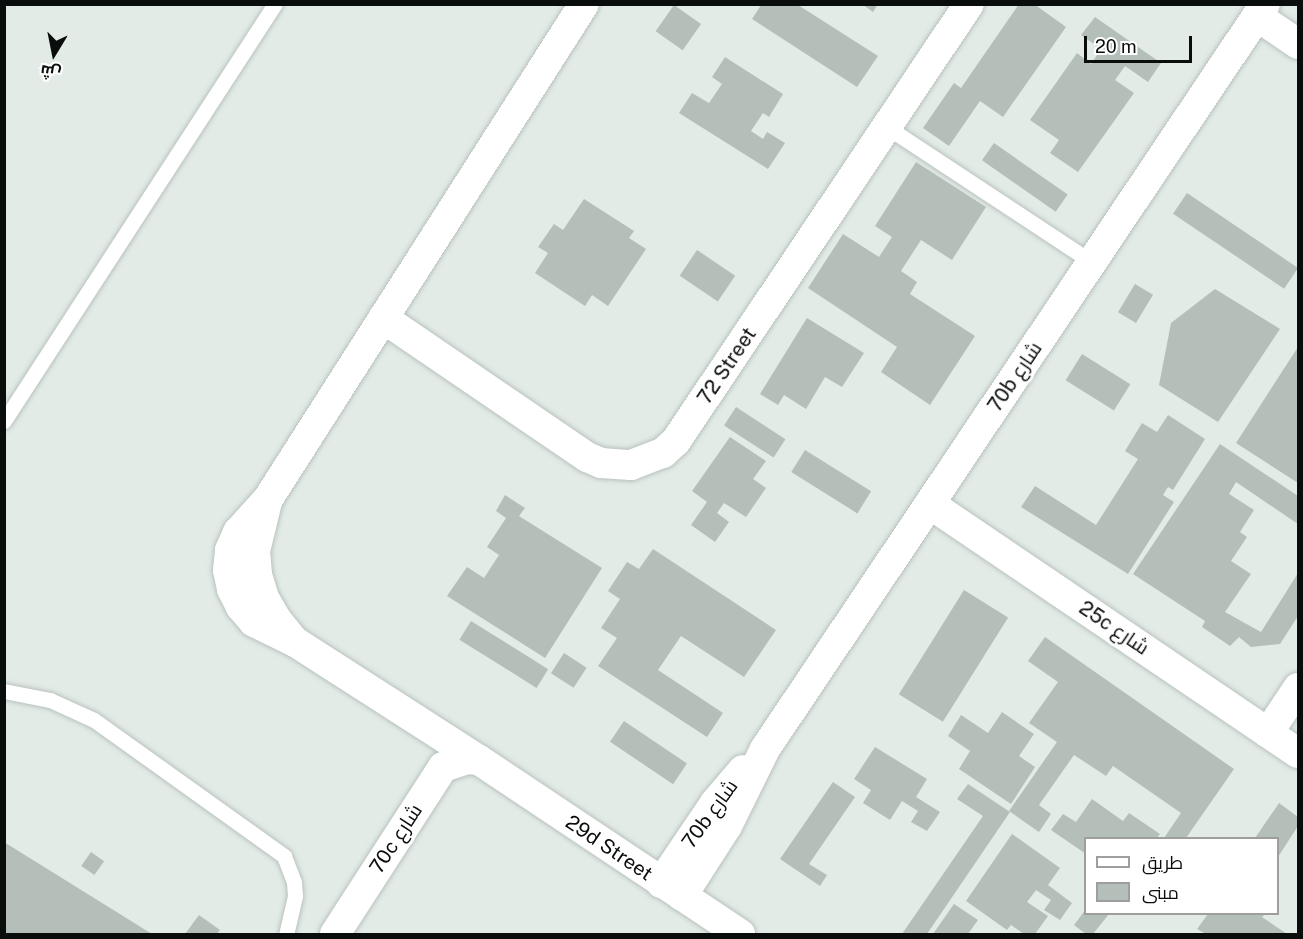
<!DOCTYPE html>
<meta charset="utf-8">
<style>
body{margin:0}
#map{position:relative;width:1303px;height:939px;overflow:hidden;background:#e2ebe6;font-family:"Public Sans",Cairo,sans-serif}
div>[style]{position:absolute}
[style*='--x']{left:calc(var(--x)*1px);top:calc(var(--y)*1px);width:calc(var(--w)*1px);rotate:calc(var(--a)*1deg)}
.building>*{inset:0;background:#b5bfba;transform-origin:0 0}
.roads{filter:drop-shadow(0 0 2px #b9c2be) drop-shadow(0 0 2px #b9c2be)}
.lane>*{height:15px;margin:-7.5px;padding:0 7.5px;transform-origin:7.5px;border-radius:7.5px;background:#fff}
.street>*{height:30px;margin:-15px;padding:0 15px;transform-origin:15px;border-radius:15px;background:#fff}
span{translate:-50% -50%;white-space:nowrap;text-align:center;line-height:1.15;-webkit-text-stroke:6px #fff;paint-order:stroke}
.street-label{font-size:20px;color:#090d0b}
.frame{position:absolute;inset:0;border:6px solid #090d0b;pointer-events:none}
.legend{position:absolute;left:1084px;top:837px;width:195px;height:78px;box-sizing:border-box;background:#fff;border:2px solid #9d9e9d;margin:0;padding:8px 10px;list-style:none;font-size:18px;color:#090d0b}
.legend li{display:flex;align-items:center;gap:12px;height:30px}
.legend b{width:30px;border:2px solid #9d9e9d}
.north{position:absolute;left:24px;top:24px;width:60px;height:60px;-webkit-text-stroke:4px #fff;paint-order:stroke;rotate:190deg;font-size:16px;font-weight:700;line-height:24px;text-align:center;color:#090d0b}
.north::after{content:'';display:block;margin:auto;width:21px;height:27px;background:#090d0b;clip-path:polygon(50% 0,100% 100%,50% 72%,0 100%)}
.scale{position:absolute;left:1084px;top:36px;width:108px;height:27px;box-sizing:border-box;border:3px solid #090d0b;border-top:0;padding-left:8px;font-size:18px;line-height:21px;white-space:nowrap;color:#090d0b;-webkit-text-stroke:4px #fff;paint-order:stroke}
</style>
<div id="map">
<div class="building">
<i style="clip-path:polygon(862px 4px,878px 4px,873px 12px)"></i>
<i style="clip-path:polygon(1019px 4px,1034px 4px,1066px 27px,1003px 117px,980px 101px,949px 146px,923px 128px,954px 83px,961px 88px)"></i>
<i style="left:674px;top:5px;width:33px;height:32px;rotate:35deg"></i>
<i style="clip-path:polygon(761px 5px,798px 5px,878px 56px,857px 87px,752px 19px)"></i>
<i style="clip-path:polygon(1095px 17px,1161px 63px,1148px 82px,1125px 66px,1115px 80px,1134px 93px,1078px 172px,1050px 153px,1059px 140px,1030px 120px,1077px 53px,1091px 64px,1101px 49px,1081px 35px)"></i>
<i style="clip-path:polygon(725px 57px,783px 94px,769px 117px,763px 113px,751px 131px,763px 139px,767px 132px,785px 143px,768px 169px,679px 113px,692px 93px,709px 103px,722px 84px,712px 77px)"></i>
<i style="left:994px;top:143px;width:90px;height:21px;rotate:35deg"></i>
<i style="clip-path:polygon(916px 162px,986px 207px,952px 260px,921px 240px,901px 271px,917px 282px,910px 294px,975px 336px,930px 405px,881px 372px,897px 347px,808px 288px,843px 234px,879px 257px,892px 237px,875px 226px)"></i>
<i style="left:1187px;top:193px;width:134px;height:25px;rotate:34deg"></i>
<i style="clip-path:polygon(584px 199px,634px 231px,629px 238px,646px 249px,608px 306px,592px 295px,585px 306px,535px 273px,548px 253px,538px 247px,554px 224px,563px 230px)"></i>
<i style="left:697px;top:250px;width:46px;height:31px;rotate:34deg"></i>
<i style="left:1135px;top:284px;width:21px;height:33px;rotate:31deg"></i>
<i style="clip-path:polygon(1215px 289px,1280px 329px,1218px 422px,1159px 385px,1171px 323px)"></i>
<i style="clip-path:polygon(807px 318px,864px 353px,842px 387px,825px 377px,806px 409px,784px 395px,778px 405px,760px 394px)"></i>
<i style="clip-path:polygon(1298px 347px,1298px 483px,1236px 443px)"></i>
<i style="left:1082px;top:354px;width:57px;height:31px;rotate:32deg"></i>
<i style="left:736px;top:407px;width:59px;height:22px;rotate:33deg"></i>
<i style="clip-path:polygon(1168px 415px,1205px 439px,1173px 490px,1168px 487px,1163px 495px,1174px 502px,1128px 574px,1021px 507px,1035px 486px,1096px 525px,1138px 459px,1125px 451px,1142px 423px,1157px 432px)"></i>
<i style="clip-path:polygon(730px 437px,766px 461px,753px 479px,766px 488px,746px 517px,724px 503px,717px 513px,729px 522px,715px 542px,691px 525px,707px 502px,692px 491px)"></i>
<i style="clip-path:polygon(1220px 444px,1298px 496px,1298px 524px,1236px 482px,1229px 494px,1254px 510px,1240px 532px,1247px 537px,1231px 561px,1251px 574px,1225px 612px,1261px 632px,1298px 573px,1298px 616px,1280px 644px,1251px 647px,1239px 637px,1230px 646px,1202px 627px,1205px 621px,1133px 574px)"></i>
<i style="left:805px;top:450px;width:78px;height:26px;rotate:32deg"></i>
<i style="clip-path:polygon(505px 495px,525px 508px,519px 516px,602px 568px,545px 658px,447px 596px,467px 567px,484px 578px,499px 555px,487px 547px,506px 518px,496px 511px)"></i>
<i style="clip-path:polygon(653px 549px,776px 630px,744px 677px,681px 636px,658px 670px,723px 713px,707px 737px,598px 666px,617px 638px,601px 628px,620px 599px,608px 591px,627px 562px,639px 569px)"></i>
<i style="left:964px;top:590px;width:52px;height:123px;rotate:32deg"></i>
<i style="left:471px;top:621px;width:91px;height:22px;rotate:32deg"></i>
<i style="clip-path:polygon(1045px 637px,1234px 769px,1186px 838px,1164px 838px,1181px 813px,1113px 766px,1106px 776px,1074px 755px,1039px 805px,1051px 814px,1039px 832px,1009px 811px,1057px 742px,1029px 723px,1058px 682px,1028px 661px)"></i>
<i style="left:564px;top:653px;width:27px;height:24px;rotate:33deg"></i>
<i style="clip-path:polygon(1002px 712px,1034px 734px,1019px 756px,1035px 767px,1011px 804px,959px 769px,970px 751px,948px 736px,961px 715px,988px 733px)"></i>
<i style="left:624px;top:721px;width:76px;height:25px;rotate:34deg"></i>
<i style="clip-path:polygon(875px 747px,927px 779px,916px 797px,940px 812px,927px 831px,911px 822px,918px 811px,902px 801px,890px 820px,863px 803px,871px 790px,854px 779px)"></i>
<i style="clip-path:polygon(833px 782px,855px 797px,809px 864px,827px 875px,820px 886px,780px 859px)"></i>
<i style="clip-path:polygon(968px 784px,1010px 812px,927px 934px,902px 934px,983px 816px,957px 799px)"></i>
<i style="clip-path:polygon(1092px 799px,1123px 821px,1129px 813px,1160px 834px,1157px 838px,1086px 838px,1086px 854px,1051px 830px,1063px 814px,1076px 822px)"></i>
<i style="clip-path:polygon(1279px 803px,1298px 817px,1298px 826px,1278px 857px,1278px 838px,1255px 838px)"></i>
<i style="clip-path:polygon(1012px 834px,1060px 868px,1048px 885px,1072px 903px,1060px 920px,1044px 910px,1051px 900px,1036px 890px,1027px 902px,1048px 916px,1035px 934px,1024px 934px,1011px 925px,1007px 930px,966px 901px)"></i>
<i style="clip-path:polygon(4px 842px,152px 934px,4px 934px)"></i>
<i style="left:91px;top:852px;width:16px;height:17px;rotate:35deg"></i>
<i style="clip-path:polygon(954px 904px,978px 920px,968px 934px,933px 934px)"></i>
<i style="clip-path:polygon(1086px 909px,1086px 914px,1109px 914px,1093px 934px,1086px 934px,1074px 925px)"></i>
<i style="clip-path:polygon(1208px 914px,1265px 914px,1262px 917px,1287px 934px,1206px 934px,1197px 929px)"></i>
<i style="clip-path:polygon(199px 915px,220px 930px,217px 934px,185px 934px)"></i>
</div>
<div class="roads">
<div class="lane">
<i style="--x:887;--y:127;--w:245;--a:33.4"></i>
<i style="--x:4;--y:421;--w:497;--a:-57"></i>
<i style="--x:4;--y:691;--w:47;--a:11.1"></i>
<i style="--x:50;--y:700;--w:48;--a:24.4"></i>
<i style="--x:94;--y:720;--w:234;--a:35.6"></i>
<i style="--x:284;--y:856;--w:28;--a:69"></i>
<i style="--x:294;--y:882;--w:14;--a:86"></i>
<i style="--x:295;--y:896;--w:39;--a:103"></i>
</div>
<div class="street">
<i style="--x:1257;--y:16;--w:50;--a:34.3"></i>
<i style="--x:383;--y:318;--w:247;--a:34.3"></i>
<i style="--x:587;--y:457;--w:15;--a:23"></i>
<i style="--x:601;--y:463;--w:30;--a:4"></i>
<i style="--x:631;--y:465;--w:34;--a:-21"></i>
<i style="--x:663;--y:453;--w:18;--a:-43"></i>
<i style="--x:676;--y:441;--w:526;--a:-56.16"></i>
<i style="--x:267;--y:502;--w:50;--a:103.8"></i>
<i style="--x:255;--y:551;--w:24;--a:85"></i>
<i style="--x:257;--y:575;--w:24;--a:73"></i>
<i style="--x:264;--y:598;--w:24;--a:60"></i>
<i style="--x:276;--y:619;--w:27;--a:51"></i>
<i style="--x:930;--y:504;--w:444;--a:34.1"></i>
<i style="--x:1268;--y:733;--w:54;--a:-56.3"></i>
<i style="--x:479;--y:760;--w:219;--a:-147.3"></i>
<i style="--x:295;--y:642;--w:46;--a:-154"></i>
<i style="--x:254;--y:622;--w:20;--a:-131"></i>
<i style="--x:241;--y:607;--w:20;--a:-117"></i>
<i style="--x:232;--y:589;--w:19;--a:-102"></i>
<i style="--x:228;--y:570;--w:20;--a:-84"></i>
<i style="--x:230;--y:550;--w:20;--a:-66"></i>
<i style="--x:238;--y:532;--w:45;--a:-47.7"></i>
<i style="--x:268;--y:499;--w:587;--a:-57.45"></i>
<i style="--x:661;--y:883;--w:97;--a:-56"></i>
<i style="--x:715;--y:803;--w:43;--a:-49.7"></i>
<i style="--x:682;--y:896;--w:83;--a:-57.3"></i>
<i style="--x:727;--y:826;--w:86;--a:-63.7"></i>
<i style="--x:765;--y:749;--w:897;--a:-56.13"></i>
<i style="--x:335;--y:934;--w:199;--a:-57.1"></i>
<i style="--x:443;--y:767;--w:26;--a:-18"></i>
<i style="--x:468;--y:759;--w:11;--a:5"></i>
<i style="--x:479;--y:760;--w:314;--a:33.7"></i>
</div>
</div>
<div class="street-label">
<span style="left:727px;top:366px;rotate:-56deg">72 Street</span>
<span style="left:1015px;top:377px;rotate:-56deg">70b شارع</span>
<span style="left:1114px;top:628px;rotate:34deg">25c شارع</span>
<span style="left:710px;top:814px;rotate:-54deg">70b شارع</span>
<span style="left:396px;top:839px;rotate:-57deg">70c شارع</span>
<span style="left:609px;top:848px;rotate:34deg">29d Street</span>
</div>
<div class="frame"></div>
<ul class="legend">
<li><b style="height:8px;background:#fff"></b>طريق</li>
<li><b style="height:16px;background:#b5bfba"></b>مبنى</li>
</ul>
<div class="north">ش</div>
<div class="scale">20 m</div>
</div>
